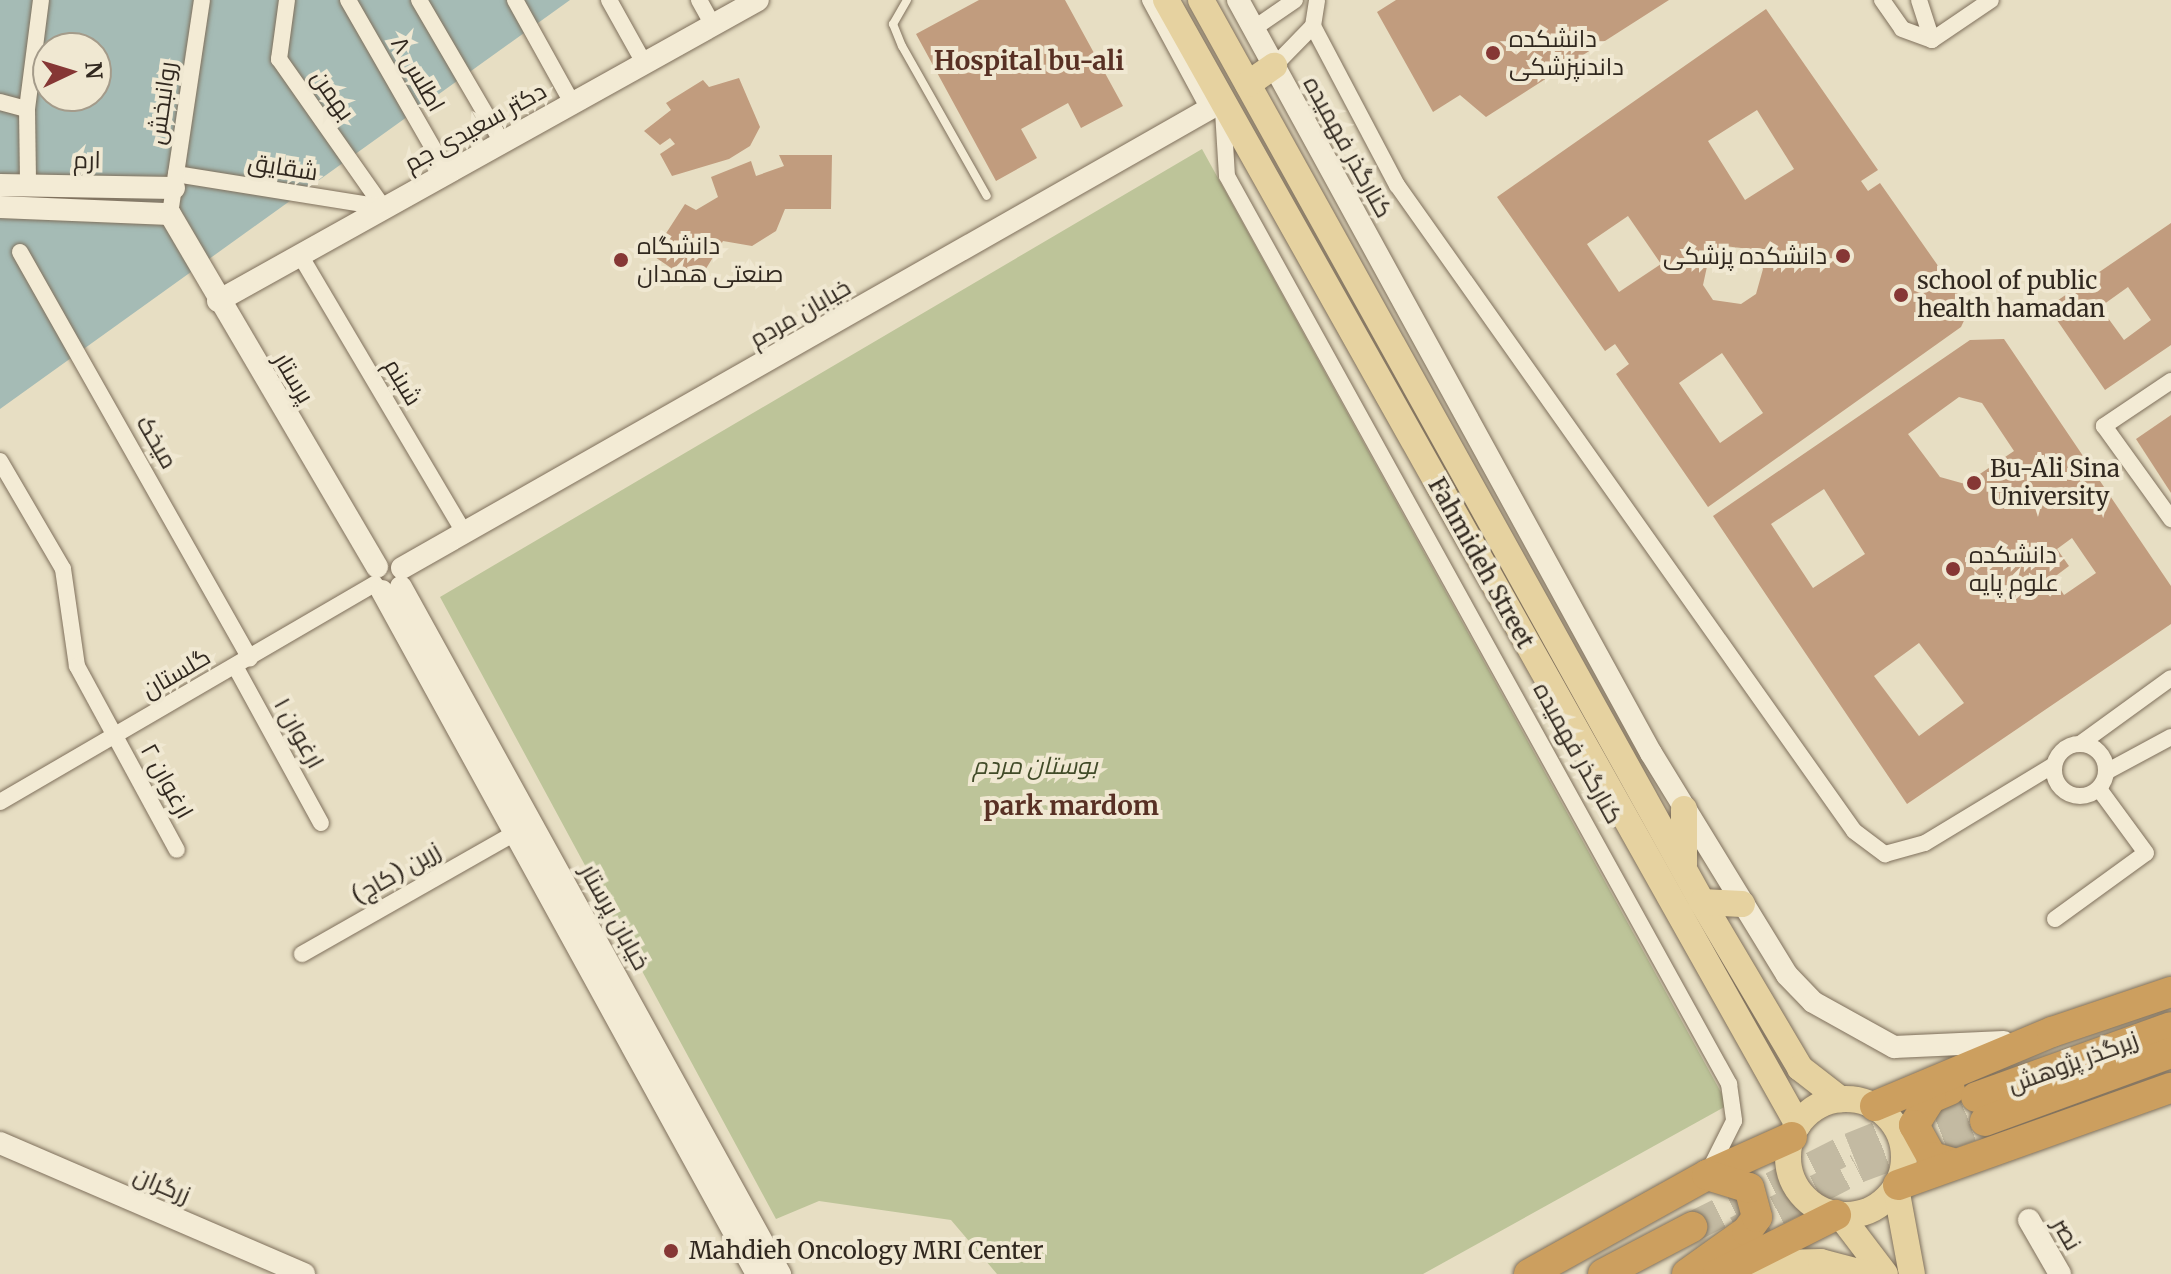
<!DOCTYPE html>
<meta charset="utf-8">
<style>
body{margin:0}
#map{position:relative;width:2171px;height:1274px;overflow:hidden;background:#e7dec3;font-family:Merriweather,Cairo,serif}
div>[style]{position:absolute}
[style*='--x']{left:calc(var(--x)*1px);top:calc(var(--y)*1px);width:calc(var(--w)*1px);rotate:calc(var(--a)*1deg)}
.green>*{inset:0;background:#bdc499}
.water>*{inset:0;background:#a5bbb5}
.building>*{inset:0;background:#c19c7e}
.highway-tunnel>*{height:30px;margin-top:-15px;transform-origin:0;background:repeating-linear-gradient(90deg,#c3baa2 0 30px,transparent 0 45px)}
.roads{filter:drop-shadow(0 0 2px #7f705c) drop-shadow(0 0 2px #7f705c)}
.lane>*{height:8px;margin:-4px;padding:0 4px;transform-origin:4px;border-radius:4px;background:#f3ebd5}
.street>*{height:16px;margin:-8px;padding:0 8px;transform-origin:8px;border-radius:8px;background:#f3ebd5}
.street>.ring{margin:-8px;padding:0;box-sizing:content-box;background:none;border:16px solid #f3ebd5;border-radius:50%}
.secondary>*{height:22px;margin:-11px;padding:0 11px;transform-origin:11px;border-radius:11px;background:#f3ebd5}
.primary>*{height:26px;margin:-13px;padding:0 13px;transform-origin:13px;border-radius:13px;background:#e6d2a0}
.primary>.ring{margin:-13px;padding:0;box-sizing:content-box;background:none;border:26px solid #e6d2a0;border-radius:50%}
.highway>*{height:30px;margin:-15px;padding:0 15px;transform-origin:15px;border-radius:15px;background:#cc9f5f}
.dots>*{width:22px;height:22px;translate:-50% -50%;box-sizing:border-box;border:4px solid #f0e8d2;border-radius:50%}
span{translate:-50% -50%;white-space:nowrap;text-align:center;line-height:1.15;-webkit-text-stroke:8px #f0e8d2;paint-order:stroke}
.poi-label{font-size:24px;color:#31281f}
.left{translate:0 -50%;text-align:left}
.right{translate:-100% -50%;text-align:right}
.street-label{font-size:24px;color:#31281f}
.park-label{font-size:24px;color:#414b28;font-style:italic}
.neighbourhood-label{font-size:26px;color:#583024;font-weight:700}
.north{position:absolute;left:32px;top:32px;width:80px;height:80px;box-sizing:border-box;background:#f0e8d2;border:2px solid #a49b8a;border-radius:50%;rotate:86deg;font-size:22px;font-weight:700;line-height:32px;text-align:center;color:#31281f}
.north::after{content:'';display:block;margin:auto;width:28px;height:36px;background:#863735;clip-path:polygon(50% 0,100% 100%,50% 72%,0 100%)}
</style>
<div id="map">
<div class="green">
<i style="clip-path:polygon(1202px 149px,1728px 1105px,1423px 1274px,997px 1274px,951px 1220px,819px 1201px,776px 1219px,440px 597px)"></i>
</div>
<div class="water">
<i style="clip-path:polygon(evenodd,0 0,570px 0,0 409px,0 0,48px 48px,96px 48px,96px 96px,48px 96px,48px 48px)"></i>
</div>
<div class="building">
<i style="clip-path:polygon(979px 0,1065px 0,1123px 106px,1081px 128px,1068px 103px,1021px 129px,1037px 158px,996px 181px,916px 34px)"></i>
<i style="clip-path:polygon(1396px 0,1669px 0,1486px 117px,1460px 95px,1433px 112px,1377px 12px)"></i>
<i style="clip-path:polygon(evenodd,1766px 9px,1878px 170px,1861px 181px,1868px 191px,1880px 183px,1969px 310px,1961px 327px,1708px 507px,1616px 374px,1629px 364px,1615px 344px,1605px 351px,1497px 197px,1766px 9px,1757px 110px,1794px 169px,1745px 200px,1708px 141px,1757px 110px,1766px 9px,1628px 216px,1661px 264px,1619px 292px,1587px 244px,1628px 216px,1766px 9px,1724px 246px,1750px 249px,1763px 269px,1756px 294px,1741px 304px,1713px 300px,1703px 285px,1708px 262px,1724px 246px,1766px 9px,1722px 353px,1763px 413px,1720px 443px,1679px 383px,1722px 353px)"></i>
<i style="clip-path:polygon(739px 78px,760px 127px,750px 146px,729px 159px,672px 176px,660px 154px,675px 144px,670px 138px,660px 145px,644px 131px,671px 110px,666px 103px,703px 80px,709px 87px)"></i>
<i style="clip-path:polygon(779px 155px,832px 155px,831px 209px,785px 209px,776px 231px,752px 246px,723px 241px,696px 285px,652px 255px,685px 204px,696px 210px,718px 197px,711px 177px,751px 161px,756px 176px,784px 166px)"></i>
<i style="clip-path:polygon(evenodd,2171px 223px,2171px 345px,2105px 390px,2048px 307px,2171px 223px,2128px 287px,2151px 320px,2124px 340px,2100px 307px,2128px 287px)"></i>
<i style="clip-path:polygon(evenodd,2004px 339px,2171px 586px,2171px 624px,1907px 804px,1713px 516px,1970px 340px,2004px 339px,1959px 397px,1982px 403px,2014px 451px,1965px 484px,1940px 477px,1908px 434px,1959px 397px,2004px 339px,1824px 489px,1865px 554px,1813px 588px,1771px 524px,1824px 489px,2004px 339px,2072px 538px,2096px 573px,2064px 595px,2053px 578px,2069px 566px,2057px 549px,2072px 538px,2004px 339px,1919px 643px,1964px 703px,1919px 736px,1874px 676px,1919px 643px)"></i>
<i style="clip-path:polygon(2171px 415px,2171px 493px,2136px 439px)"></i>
</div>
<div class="highway-tunnel">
<i style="--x:1692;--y:1227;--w:177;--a:-26.6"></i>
<i style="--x:1850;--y:1148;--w:136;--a:-22"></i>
<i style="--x:1737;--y:1231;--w:136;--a:-27.5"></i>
<i style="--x:1858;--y:1168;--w:135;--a:-20.3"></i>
</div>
<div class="roads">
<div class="lane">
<i style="--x:907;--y:0;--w:28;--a:120"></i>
<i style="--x:893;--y:24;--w:24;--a:68"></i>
<i style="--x:902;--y:46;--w:172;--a:60.5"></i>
</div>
<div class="street">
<i style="--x:287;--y:0;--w:60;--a:97.7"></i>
<i style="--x:279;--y:59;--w:181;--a:54.9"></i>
<i style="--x:348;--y:0;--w:198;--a:60.1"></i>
<i style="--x:419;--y:0;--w:164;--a:59.7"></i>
<i style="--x:515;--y:0;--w:118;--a:61"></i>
<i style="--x:609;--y:0;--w:72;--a:60.9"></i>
<i style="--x:699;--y:0;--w:29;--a:61"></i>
<i style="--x:1150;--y:0;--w:124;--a:61.6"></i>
<i style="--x:1882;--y:0;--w:35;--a:55"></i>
<i style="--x:1902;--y:29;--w:32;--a:20"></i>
<i style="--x:1919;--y:0;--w:42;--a:72"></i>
<i style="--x:1313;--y:26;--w:180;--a:62.2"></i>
<i style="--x:1397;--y:185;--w:791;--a:54.72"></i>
<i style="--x:1854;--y:831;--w:39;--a:37"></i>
<i style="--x:1885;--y:854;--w:41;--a:-15.4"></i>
<i style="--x:1925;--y:843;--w:151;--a:-31.2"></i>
<i style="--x:1253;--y:29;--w:51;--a:-34.6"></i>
<i style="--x:1932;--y:40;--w:71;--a:-34.1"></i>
<i style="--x:1274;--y:66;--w:56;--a:-45.7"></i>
<i style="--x:1313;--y:26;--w:26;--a:-81"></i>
<i style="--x:0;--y:102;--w:28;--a:15"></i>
<i style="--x:27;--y:109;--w:110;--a:-82.7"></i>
<i style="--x:27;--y:109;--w:76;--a:89.2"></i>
<i style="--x:1223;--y:111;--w:65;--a:86.5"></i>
<i style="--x:1227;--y:176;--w:1038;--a:61.06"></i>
<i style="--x:1729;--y:1084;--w:37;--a:82"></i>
<i style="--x:1734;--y:1121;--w:56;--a:116.6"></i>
<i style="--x:176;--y:174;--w:210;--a:9.1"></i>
<i style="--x:170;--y:214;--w:216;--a:-81.5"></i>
<i style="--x:20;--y:252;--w:467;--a:60.5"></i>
<i style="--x:300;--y:255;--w:324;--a:59.4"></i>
<i style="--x:2171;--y:381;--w:81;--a:146.1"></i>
<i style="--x:2104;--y:426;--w:115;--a:54.2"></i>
<i style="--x:0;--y:461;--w:125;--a:59.7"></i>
<i style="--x:63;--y:569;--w:98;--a:81.8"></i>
<i style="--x:77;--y:666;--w:209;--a:61.5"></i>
<i style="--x:235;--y:666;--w:179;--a:61.3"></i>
<i class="ring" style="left:2054px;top:744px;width:36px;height:36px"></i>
<i style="--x:2080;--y:744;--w:112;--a:-36"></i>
<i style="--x:2106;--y:772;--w:74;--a:-28.3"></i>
<i style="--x:0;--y:802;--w:434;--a:-30.2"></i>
<i style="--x:2055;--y:919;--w:112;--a:-36"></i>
<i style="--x:2146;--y:853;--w:79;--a:-126.3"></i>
<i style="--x:302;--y:954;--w:243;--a:-29.6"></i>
</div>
<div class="secondary">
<i style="--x:1238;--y:0;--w:859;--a:61.26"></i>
<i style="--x:1651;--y:753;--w:260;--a:58.5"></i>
<i style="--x:1787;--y:975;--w:37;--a:46"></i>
<i style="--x:1813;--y:1002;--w:93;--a:29.1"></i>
<i style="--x:1894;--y:1047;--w:110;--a:-2.6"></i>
<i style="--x:0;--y:185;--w:174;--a:1"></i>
<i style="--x:0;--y:207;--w:170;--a:2.4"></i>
<i style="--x:170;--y:214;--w:409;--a:59.6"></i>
<i style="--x:218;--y:301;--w:618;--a:-29.14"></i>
<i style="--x:402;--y:568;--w:945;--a:-29.63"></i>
<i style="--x:401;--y:587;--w:785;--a:61.12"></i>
<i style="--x:382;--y:591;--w:779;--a:61.23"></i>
<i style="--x:0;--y:1143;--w:331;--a:23.3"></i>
<i style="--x:2029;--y:1220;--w:62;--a:60.1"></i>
</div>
<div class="primary">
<i style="--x:1166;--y:0;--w:1290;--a:60.67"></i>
<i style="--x:1201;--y:0;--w:1032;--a:60.95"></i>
<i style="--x:1702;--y:902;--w:193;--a:59.4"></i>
<i style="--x:1800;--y:1068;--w:51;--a:37.8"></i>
<i style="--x:1248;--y:84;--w:32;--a:-35"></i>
<i style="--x:1684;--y:865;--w:56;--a:-90"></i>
<i style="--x:1702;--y:902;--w:40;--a:2.9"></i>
<i class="ring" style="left:1788px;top:1099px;width:90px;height:90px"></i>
<i style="--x:1896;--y:1188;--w:87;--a:79.5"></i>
<i style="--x:1840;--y:1215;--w:74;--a:52.7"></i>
<i style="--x:1739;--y:1264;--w:82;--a:-1.4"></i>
<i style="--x:1821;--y:1262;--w:47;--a:14.9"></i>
</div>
<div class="highway">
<i style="--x:1950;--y:1090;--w:21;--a:157"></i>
<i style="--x:1931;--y:1098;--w:32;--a:122"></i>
<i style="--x:1914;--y:1125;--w:37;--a:61"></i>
<i style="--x:1932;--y:1157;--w:25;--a:16"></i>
<i style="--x:1976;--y:1097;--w:207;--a:-19.7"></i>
<i style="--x:1875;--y:1106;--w:192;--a:-22.7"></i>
<i style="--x:2052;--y:1032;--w:126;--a:-18.6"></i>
<i style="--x:1985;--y:1121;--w:198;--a:-20.1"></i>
<i style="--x:1898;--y:1185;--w:290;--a:-19.6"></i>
<i style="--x:1529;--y:1274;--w:204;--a:-29.1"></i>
<i style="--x:1707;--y:1175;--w:93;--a:-24.1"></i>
<i style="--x:1603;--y:1274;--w:101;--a:-27.8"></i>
<i style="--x:1687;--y:1274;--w:74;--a:-35.6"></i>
<i style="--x:1747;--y:1231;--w:17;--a:-54"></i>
<i style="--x:1757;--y:1217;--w:30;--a:-105"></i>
<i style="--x:1749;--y:1188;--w:44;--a:-162.8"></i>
<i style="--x:1718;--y:1274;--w:132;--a:-26.6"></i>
</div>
</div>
<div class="dots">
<i style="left:1493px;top:53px;background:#863735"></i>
<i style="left:1843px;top:256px;background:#863735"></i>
<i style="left:621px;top:260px;background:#863735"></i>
<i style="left:1901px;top:295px;background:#863735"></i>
<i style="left:1974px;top:483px;background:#863735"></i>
<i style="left:1953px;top:569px;background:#863735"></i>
<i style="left:671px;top:1251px;background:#863735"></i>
</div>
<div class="poi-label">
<span class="left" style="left:1509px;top:53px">دانشکده<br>داندنپزشکی</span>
<span class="left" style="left:637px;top:260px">دانشگاه<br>صنعتی همدان</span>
<span class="right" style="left:1827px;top:256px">دانشکده پزشکی</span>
<span class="left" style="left:1917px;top:295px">school of public<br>health hamadan</span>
<span class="left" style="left:1990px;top:483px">Bu-Ali Sina<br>University</span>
<span class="left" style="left:1969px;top:569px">دانشکده<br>علوم پایه</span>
<span class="left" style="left:689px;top:1251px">Mahdieh Oncology MRI Center</span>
</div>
<div class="street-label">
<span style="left:418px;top:74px;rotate:60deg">اطلس ۸</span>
<span style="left:333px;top:95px;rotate:55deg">بهمن</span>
<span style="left:162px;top:103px;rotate:-82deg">روانبخش</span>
<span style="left:475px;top:127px;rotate:-29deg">دکتر سعیدی جم</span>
<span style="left:1348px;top:147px;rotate:61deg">کنارگذر فهمیده</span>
<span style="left:87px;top:160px;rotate:1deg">ارم</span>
<span style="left:283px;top:167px;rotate:9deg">شقایق</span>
<span style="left:800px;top:313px;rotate:-30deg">خیابان مردم</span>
<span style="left:294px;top:378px;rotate:59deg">پرستار</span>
<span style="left:403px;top:382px;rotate:59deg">شبنم</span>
<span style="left:157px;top:442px;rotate:60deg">میخک</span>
<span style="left:1481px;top:563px;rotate:61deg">Fahmideh Street</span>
<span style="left:176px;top:673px;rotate:-30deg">گلستان</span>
<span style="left:299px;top:733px;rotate:61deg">ارغوان ۱</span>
<span style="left:1578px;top:753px;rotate:61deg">کنارگذر فهمیده</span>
<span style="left:167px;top:781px;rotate:61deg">ارغوان ۲</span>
<span style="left:396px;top:873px;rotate:-30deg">زرین (کاج)</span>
<span style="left:615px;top:917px;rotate:61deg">خیابان پرستار</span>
<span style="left:2073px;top:1062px;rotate:-20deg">زیرگذر پژوهش</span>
<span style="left:162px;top:1185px;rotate:23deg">زرگران</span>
<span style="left:2067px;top:1234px;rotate:60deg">نصر</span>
</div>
<div class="park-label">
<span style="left:1035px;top:766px">بوستان مردم</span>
</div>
<div class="neighbourhood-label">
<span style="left:1029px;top:61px">Hospital bu-ali</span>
<span style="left:1071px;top:806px">park mardom</span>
</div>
<div class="north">N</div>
</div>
